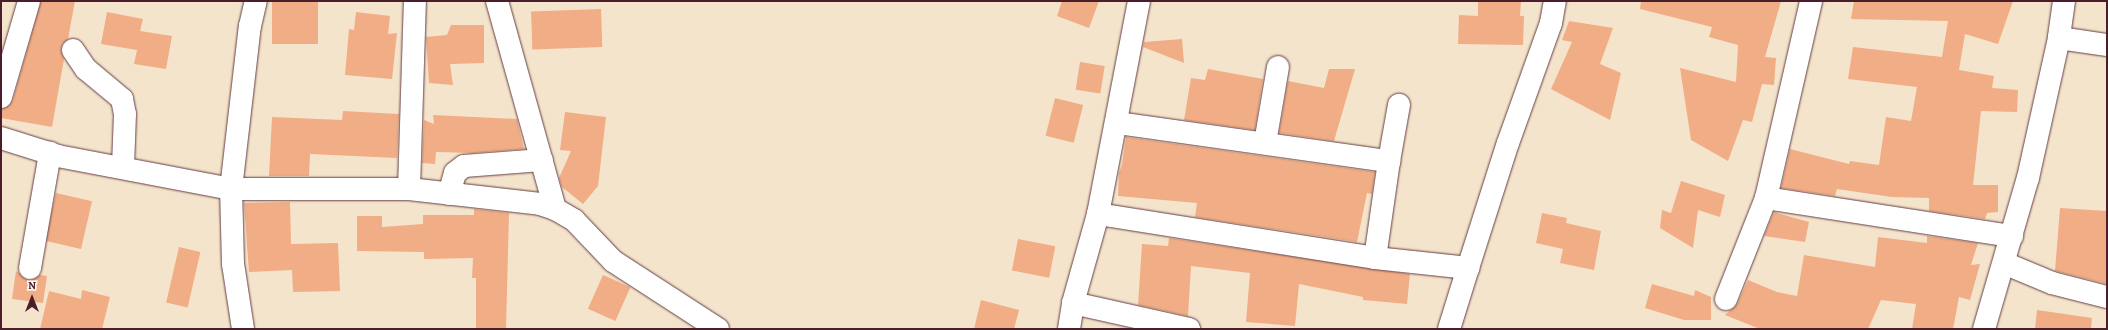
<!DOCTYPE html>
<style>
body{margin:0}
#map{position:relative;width:2108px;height:330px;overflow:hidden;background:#f5e4cc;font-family:Alegreya,serif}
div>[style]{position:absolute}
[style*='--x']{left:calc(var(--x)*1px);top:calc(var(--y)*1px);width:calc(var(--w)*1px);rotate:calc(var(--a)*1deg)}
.building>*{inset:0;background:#f1ad85;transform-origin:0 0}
.roads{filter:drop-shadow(0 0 1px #643d43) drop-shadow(0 0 1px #643d43)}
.street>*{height:22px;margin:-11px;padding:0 11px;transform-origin:11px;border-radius:11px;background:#fff}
span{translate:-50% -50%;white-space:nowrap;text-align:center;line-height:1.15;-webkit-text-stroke:3.5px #fdfcf7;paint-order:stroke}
.frame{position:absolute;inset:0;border:2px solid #4a1f2b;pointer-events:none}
.north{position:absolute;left:12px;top:278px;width:40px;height:40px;-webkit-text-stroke:3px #fdfcf7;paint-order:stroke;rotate:0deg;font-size:11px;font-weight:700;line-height:16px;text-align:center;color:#4a1f2b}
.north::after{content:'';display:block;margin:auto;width:14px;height:18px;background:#4a1f2b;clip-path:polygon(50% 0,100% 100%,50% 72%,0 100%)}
</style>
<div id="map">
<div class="building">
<i style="clip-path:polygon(41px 1px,75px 1px,68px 39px,62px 44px,61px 51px,64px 59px,52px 127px,1px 118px,1px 109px,9px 106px,13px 100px)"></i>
<i style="left:272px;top:1px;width:46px;height:43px"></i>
<i style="clip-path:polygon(1062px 1px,1099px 1px,1089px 28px,1057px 16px)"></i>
<i style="clip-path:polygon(1478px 1px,1521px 1px,1520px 16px,1524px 16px,1523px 45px,1458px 44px,1459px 15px,1478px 16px)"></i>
<i style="clip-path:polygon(1641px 1px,1781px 1px,1765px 57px,1776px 58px,1774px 85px,1762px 84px,1752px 122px,1743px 120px,1728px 161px,1691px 140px,1680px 68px,1736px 82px,1738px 45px,1709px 37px,1712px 27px,1640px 9px)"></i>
<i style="clip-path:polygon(1854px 1px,2013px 1px,1998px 44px,1965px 34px,1959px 70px,1994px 76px,1992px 88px,2018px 90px,2017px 112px,1981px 111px,1973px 185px,1998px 185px,1998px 212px,1987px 213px,1985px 219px,1929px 211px,1929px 198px,1892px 197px,1837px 189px,1835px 196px,1781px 188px,1790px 149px,1849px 164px,1850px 161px,1879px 165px,1886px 117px,1911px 121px,1917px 87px,1848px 79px,1853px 47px,1942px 57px,1948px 21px,1851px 19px)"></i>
<i style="left:601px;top:9px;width:38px;height:70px;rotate:88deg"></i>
<i style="clip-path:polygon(107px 12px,143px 19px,140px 31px,172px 36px,166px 69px,134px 64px,137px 50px,101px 44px)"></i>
<i style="clip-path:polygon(356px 12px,390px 16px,388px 34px,397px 33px,392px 79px,345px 75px,349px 29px,354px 30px)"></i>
<i style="clip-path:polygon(1569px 21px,1613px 28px,1600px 64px,1621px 73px,1610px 120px,1551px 89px,1572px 42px,1562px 40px)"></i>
<i style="clip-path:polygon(451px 25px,484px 25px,484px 63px,450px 64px,453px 85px,429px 83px,426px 37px,447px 35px)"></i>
<i style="clip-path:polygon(1182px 39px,1184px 63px,1143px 47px,1144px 42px)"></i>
<i style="left:1080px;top:62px;width:25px;height:28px;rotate:9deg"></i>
<i style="clip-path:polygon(1208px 69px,1263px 79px,1255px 130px,1184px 120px,1191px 78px,1205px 80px)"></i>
<i style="clip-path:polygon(1329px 69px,1355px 69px,1334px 141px,1279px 133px,1288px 81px,1324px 88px)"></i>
<i style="left:1055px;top:98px;width:29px;height:39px;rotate:14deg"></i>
<i style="clip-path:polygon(343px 111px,399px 114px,397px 158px,310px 154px,309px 176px,269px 176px,272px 117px,342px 120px)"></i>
<i style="clip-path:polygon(565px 112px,606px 117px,598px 186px,583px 204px,562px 187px,559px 178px,571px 151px,560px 150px)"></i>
<i style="clip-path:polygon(433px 115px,517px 119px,524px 149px,473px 153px,436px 152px,435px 164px,422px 163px,424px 120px,434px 124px)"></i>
<i style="clip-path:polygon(1126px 137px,1375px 172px,1372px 194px,1367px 193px,1357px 242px,1195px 217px,1197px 203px,1118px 196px,1119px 173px,1122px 165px)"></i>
<i style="clip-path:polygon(1681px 181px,1725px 195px,1720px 217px,1698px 210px,1693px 248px,1660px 228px,1662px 210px,1671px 213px)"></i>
<i style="left:56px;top:193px;width:37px;height:49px;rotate:13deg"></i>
<i style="clip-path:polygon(290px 202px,291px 244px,338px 243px,340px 291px,293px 292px,292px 270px,249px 272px,244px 203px)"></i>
<i style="clip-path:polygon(2060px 208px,2107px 211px,2107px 284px,2055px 271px)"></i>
<i style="clip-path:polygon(474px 209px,509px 213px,506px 329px,476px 329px,476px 278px,472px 278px,473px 258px,424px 259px,424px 252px,357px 251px,357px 216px,382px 216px,382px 227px,423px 224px,423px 215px,474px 215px)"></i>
<i style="clip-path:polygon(1774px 212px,1809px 222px,1805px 242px,1764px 236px)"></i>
<i style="clip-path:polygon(1542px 213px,1567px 218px,1566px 223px,1601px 231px,1594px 270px,1560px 263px,1563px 249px,1536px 243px)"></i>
<i style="clip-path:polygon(1927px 236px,1978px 243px,1971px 265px,1980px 264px,1970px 300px,1959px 297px,1953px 329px,1912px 329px,1916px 304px,1881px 300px,1868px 329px,1760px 329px,1725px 315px,1737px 304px,1748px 280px,1777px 292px,1797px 296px,1804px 255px,1875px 267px,1878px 237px,1927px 243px)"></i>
<i style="clip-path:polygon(1169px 238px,1410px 274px,1407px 304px,1363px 300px,1363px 297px,1299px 284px,1295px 326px,1246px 322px,1250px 273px,1191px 266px,1188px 316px,1138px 305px,1142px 244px,1168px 246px)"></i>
<i style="left:1018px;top:239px;width:38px;height:32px;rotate:11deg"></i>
<i style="left:179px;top:247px;width:22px;height:57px;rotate:13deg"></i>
<i style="clip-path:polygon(16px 271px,28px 280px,40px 275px,47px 276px,43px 303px,12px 299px)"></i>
<i style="left:603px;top:275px;width:30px;height:37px;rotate:24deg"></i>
<i style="clip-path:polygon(1652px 284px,1694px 296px,1695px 290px,1711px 297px,1711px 320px,1684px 320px,1645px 308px)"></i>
<i style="clip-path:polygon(82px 290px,110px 297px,102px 329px,40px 329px,49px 291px,81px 299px)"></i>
<i style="clip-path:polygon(981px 300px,1019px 310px,1014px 329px,974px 329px)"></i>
<i style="clip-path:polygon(2037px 310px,2092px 318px,2091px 329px,2035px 329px)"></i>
</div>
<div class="roads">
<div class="street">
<i style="--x:497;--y:1;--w:216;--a:74.4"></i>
<i style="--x:2064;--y:1;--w:37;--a:98"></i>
<i style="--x:2059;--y:38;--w:49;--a:8.3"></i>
<i style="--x:73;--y:50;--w:23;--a:56"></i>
<i style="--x:86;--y:69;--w:47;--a:39.8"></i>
<i style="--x:122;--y:99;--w:15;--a:79"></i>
<i style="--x:125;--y:114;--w:53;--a:92.2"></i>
<i style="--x:1;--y:97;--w:100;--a:-73.7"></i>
<i style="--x:1117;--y:123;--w:275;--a:8"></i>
<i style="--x:1389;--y:161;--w:98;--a:98.2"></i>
<i style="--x:1;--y:138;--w:60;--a:17.5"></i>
<i style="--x:58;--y:156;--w:176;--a:10.8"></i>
<i style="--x:231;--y:189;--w:164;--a:-83.4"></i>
<i style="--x:250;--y:26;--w:26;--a:-77"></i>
<i style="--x:1265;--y:143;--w:77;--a:-80.3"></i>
<i style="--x:1389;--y:161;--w:57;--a:-79.9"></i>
<i style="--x:409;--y:189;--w:188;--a:-88.2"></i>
<i style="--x:449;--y:194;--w:22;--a:-74"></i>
<i style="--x:455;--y:173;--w:11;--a:-38"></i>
<i style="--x:464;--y:166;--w:78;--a:-4.4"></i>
<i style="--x:1766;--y:198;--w:202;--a:-77.1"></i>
<i style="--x:1098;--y:214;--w:280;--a:9"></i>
<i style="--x:1375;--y:258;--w:94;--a:6.1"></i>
<i style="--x:1468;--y:268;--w:64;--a:107.3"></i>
<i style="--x:2004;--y:263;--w:52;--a:22.6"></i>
<i style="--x:2052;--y:283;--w:57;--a:14.3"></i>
<i style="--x:30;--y:268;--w:117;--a:-80.1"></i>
<i style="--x:1468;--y:268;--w:131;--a:-72.3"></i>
<i style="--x:1508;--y:143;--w:127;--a:-70.3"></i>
<i style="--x:1551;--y:23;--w:22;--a:-80"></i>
<i style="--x:1726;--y:299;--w:109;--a:-68.4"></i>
<i style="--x:1766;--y:198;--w:249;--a:8.8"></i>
<i style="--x:1073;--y:303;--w:119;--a:12.6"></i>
<i style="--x:243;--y:329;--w:66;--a:-98.7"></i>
<i style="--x:233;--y:264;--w:75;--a:-91.5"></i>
<i style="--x:231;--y:189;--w:178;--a:0"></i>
<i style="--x:409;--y:189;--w:132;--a:6.5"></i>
<i style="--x:540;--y:204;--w:16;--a:18"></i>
<i style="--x:555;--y:209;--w:22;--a:30"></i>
<i style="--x:574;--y:220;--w:57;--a:46.4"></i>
<i style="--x:613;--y:261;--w:125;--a:32.9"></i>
<i style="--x:1069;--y:329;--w:26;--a:-81"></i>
<i style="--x:1073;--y:303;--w:92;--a:-74.3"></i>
<i style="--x:1098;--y:214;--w:217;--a:-79.1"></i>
<i style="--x:1984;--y:329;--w:157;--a:-73.8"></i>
<i style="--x:2028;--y:178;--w:143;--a:-77.5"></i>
</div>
</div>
<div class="frame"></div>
<div class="north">N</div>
</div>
